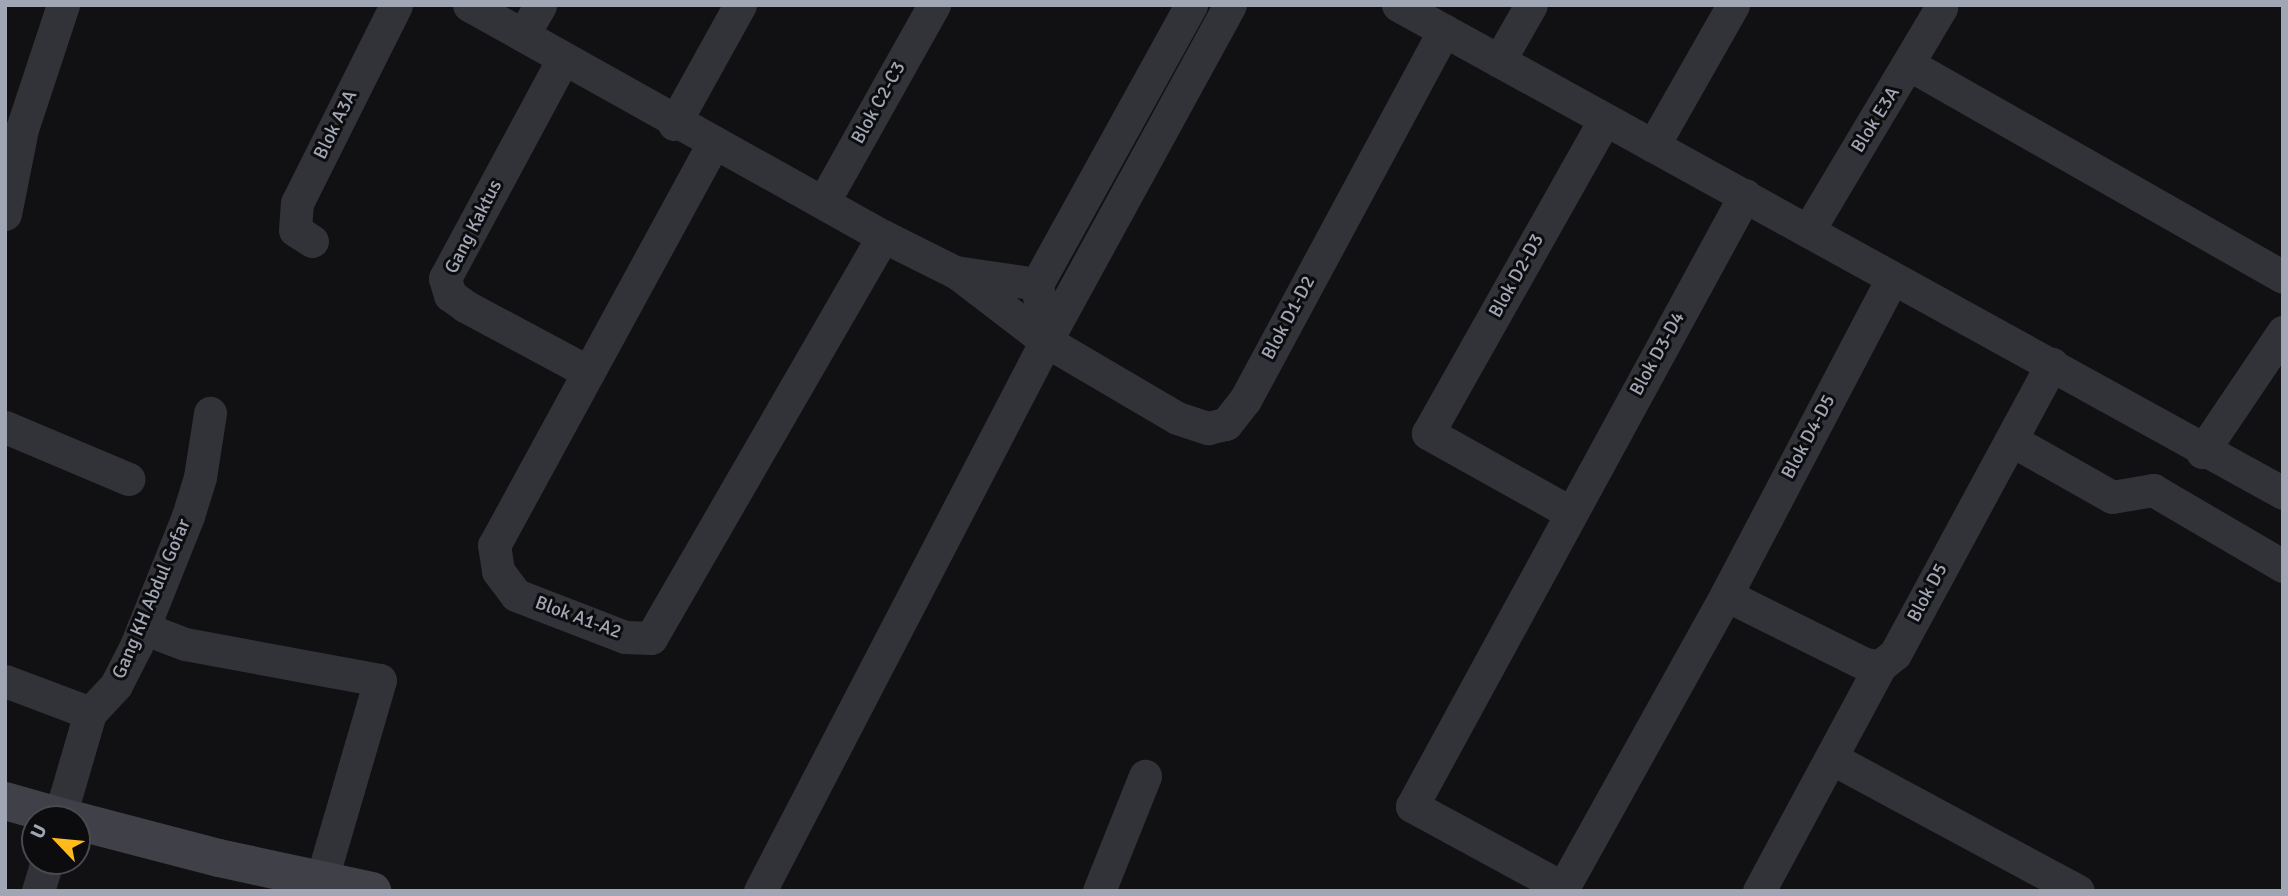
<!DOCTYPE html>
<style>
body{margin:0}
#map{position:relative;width:2288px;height:896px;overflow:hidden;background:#111113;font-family:Signika,sans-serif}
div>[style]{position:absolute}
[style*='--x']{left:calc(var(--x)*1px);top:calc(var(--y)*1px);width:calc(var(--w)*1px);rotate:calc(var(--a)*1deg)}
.street>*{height:33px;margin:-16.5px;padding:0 16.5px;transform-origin:16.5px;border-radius:16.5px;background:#323338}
.secondary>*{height:38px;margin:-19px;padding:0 19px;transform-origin:19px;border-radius:19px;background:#404148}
span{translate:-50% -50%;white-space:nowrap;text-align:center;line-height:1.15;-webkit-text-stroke:6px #0c0c0e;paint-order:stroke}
.street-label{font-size:19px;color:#a1a6b5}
.frame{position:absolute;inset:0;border:7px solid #a1a6b5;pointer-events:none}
.north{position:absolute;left:21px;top:805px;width:70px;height:70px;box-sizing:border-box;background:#0c0c0e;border:2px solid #484a51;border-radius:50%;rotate:296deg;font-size:19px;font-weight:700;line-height:28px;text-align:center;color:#a1a6b5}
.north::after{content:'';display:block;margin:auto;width:24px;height:32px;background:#ffba1d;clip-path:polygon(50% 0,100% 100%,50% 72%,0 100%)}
</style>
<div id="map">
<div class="street">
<i style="--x:469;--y:5;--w:474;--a:29.2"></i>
<i style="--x:883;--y:236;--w:80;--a:26.6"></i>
<i style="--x:955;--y:272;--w:83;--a:8.3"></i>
<i style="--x:1398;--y:5;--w:1011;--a:28.87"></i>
<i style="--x:523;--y:35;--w:34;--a:-60"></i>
<i style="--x:563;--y:59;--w:249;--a:118.3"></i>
<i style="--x:445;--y:278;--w:18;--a:74"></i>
<i style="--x:450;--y:295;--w:19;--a:36"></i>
<i style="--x:465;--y:306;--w:140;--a:28.2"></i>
<i style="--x:1499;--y:61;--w:64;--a:-60.3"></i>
<i style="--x:1910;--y:65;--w:429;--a:29.6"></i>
<i style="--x:674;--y:124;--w:136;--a:-61"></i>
<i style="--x:714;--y:142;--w:459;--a:118.6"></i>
<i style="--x:494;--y:545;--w:26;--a:81"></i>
<i style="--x:498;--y:571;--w:30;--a:53"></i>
<i style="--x:516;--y:595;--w:117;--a:21.1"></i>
<i style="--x:625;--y:637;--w:26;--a:2"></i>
<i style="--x:651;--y:638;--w:464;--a:-60"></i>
<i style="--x:1653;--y:146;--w:162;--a:-60.4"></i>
<i style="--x:1745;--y:195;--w:696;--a:118.59"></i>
<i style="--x:1412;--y:806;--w:172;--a:28.5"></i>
<i style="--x:1563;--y:888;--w:335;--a:-60.9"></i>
<i style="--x:1726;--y:595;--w:357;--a:-62.3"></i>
<i style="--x:824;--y:201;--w:225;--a:-60.7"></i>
<i style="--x:5;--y:214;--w:87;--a:-78.7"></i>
<i style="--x:22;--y:129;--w:131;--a:-71.7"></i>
<i style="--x:1808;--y:231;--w:260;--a:-59.2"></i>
<i style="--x:312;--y:241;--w:20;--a:-147"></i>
<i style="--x:295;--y:230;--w:27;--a:-86"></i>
<i style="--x:297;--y:203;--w:221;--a:-63.4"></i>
<i style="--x:957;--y:273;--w:112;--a:37.4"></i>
<i style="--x:1046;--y:341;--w:383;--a:-61.3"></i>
<i style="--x:1046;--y:341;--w:152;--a:30.4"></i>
<i style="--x:1177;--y:418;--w:33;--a:18"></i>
<i style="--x:1208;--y:428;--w:18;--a:-13"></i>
<i style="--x:1226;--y:424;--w:31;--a:-52"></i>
<i style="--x:1245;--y:400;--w:420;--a:-61.7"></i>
<i style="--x:5;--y:427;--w:134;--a:22.8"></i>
<i style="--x:2011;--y:440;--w:116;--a:29.4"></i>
<i style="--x:2112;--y:497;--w:42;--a:-9.7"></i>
<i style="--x:2153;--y:490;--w:151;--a:30.3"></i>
<i style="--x:2202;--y:452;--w:145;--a:-56"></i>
<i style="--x:1571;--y:513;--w:164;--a:-150.8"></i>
<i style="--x:1428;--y:433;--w:360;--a:-60.6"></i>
<i style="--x:1726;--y:595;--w:155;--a:26.4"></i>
<i style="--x:1865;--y:664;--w:15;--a:8"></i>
<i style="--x:1880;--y:666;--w:19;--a:-39"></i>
<i style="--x:1895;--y:654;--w:330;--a:-61.6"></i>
<i style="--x:143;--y:628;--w:45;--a:20.9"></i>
<i style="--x:185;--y:644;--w:198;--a:10.5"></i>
<i style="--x:380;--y:680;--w:210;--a:106.3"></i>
<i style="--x:5;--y:681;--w:91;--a:20.6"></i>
<i style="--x:1833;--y:759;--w:278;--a:28.3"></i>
<i style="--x:59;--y:819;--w:110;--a:-73.7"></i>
<i style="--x:90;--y:713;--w:38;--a:-47"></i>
<i style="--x:116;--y:685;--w:44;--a:-62.9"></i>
<i style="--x:136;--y:646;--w:140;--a:-68.2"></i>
<i style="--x:188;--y:516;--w:41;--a:-72.9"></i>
<i style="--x:200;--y:477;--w:65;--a:-81.1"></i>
<i style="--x:38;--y:891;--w:31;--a:-73"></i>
<i style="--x:760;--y:891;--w:620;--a:-62.53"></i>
<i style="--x:1046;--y:341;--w:58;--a:-99"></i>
<i style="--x:1037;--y:284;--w:319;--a:-61.1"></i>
<i style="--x:1099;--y:891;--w:124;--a:-68.2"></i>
<i style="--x:1759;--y:891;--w:255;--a:-61.7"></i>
</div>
<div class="secondary">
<i style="--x:5;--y:801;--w:66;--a:15.9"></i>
<i style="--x:77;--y:821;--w:147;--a:14.6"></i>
<i style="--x:219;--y:858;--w:157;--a:12.2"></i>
</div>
<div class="street-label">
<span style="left:879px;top:103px;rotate:-61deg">Blok C2-C3</span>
<span style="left:1876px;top:120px;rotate:-58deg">Blok E3A</span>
<span style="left:336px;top:125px;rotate:-64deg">Blok A3A</span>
<span style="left:474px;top:227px;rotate:-63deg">Gang Kaktus</span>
<span style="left:1517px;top:276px;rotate:-61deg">Blok D2-D3</span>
<span style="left:1289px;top:318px;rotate:-62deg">Blok D1-D2</span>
<span style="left:1658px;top:354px;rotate:-61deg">Blok D3-D4</span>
<span style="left:1809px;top:437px;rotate:-62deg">Blok D4-D5</span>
<span style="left:1928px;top:593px;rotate:-62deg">Blok D5</span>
<span style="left:152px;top:599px;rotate:-67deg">Gang KH Abdul Gofar</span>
<span style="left:578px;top:618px;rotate:20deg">Blok A1-A2</span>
</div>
<div class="frame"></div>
<div class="north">U</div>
</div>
